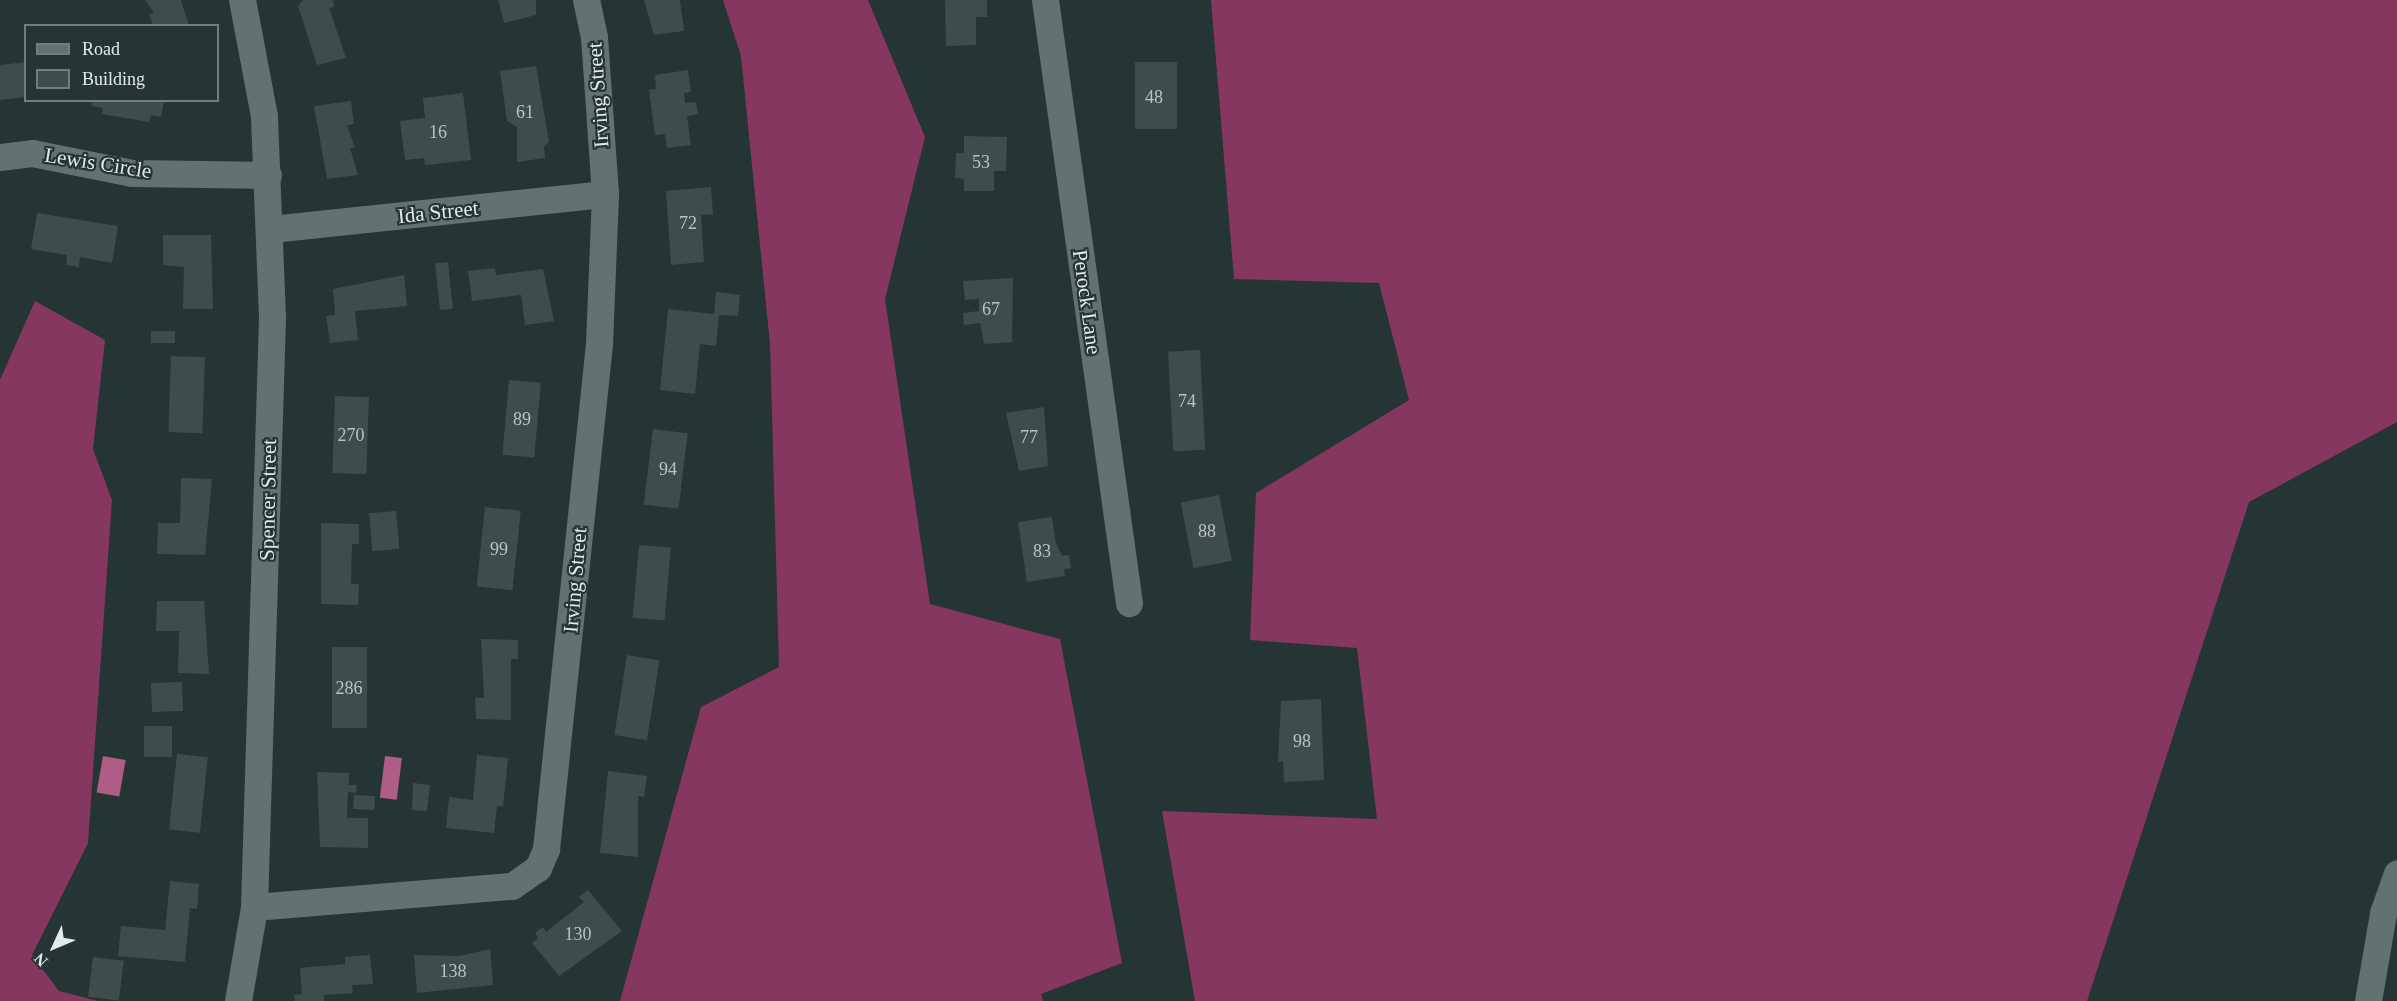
<!DOCTYPE html>
<style>
body{margin:0}
#map{position:relative;width:2397px;height:1001px;overflow:hidden;background:#253535;font-family:Georgia,serif}
div>[style]{position:absolute}
[style*='--x']{left:calc(var(--x)*1px);top:calc(var(--y)*1px);width:calc(var(--w)*1px);rotate:calc(var(--a)*1deg)}
.forest>*{inset:0;background:#853760}
.water>*{inset:0;background:#af5d86;transform-origin:0 0}
.building>*{inset:0;background:#3c4d4c;transform-origin:0 0}
.minor>*{height:27px;margin:-13.5px;padding:0 13.5px;transform-origin:13.5px;border-radius:13.5px;background:#607271}
span{translate:-50% -50%;white-space:nowrap;text-align:center;line-height:1.15;-webkit-text-stroke:4.5px #253535;paint-order:stroke}
.number-label{font-size:18px;color:#b8c4c2}
.number-label span{-webkit-text-stroke-width:0}
.street-label{font-size:21px;color:#e1ebea}
.legend{position:absolute;left:24px;top:24px;width:195px;height:78px;box-sizing:border-box;background:#253535;border:2px solid #707e7d;margin:0;padding:8px 10px;list-style:none;font-size:18px;color:#e1ebea}
.legend li{display:flex;align-items:center;gap:12px;height:30px}
.legend b{width:30px;border:2px solid #707e7d}
.north{position:absolute;left:24px;top:917px;width:60px;height:60px;-webkit-text-stroke:4px #253535;paint-order:stroke;rotate:226deg;font-size:16px;font-weight:700;line-height:24px;text-align:center;color:#e1ebea}
.north::after{content:'';display:block;margin:auto;width:21px;height:27px;background:#e1ebea;clip-path:polygon(50% 0,100% 100%,50% 72%,0 100%)}
</style>
<div id="map">
<div class="forest">
<i style="clip-path:polygon(723px 0,868px 0,925px 137px,885px 299px,930px 604px,1060px 639px,1122px 963px,1041px 994px,1043px 1001px,620px 1001px,701px 707px,779px 667px,770px 344px,741px 56px)"></i>
<i style="clip-path:polygon(1211px 0,2397px 0,2397px 422px,2249px 502px,2087px 1001px,1195px 1001px,1162px 811px,1377px 819px,1357px 648px,1250px 640px,1256px 493px,1409px 400px,1379px 283px,1234px 279px)"></i>
<i style="clip-path:polygon(35px 301px,105px 340px,93px 449px,112px 500px,88px 843px,32px 955px,59px 991px,98px 1001px,0 1001px,0 380px)"></i>
</div>
<div class="water">
<i style="left:103px;top:756px;width:23px;height:37px;rotate:10deg"></i>
<i style="left:385px;top:756px;width:17px;height:42px;rotate:7deg"></i>
</div>
<div class="building">
<i style="clip-path:polygon(145px 0,181px 0,189px 26px,153px 26px,149px 14px,154px 13px)"></i>
<i style="clip-path:polygon(303px 0,333px 0,334px 7px,329px 8px,346px 58px,317px 65px,298px 6px)"></i>
<i style="clip-path:polygon(498px 0,536px 0,536px 15px,504px 23px)"></i>
<i style="clip-path:polygon(644px 0,680px 0,684px 31px,654px 35px)"></i>
<i style="clip-path:polygon(945px 0,987px 0,987px 17px,976px 17px,976px 45px,946px 46px)"></i>
<i style="clip-path:polygon(26px 62px,26px 97px,0 100px,0 65px)"></i>
<i style="left:1135px;top:62px;width:42px;height:67px"></i>
<i style="clip-path:polygon(536px 66px,549px 142px,544px 146px,545px 158px,517px 162px,517px 127px,507px 121px,500px 71px)"></i>
<i style="clip-path:polygon(688px 70px,691px 92px,684px 93px,685px 103px,696px 102px,698px 114px,687px 116px,691px 145px,667px 148px,665px 134px,655px 135px,649px 90px,656px 89px,655px 75px)"></i>
<i style="clip-path:polygon(463px 93px,471px 160px,425px 165px,424px 158px,405px 160px,400px 121px,425px 118px,423px 98px)"></i>
<i style="clip-path:polygon(92px 100px,164px 100px,161px 117px,151px 115px,149px 122px,102px 114px,103px 108px,91px 106px)"></i>
<i style="clip-path:polygon(351px 101px,354px 124px,347px 125px,355px 148px,350px 148px,358px 175px,327px 179px,314px 106px)"></i>
<i style="clip-path:polygon(964px 136px,1007px 137px,1006px 171px,994px 171px,994px 191px,964px 191px,964px 179px,955px 178px,956px 153px,964px 153px)"></i>
<i style="clip-path:polygon(711px 187px,713px 214px,701px 215px,704px 262px,671px 265px,666px 191px)"></i>
<i style="clip-path:polygon(37px 213px,118px 226px,112px 263px,80px 257px,79px 267px,66px 265px,67px 255px,31px 249px)"></i>
<i style="clip-path:polygon(163px 235px,211px 235px,213px 309px,183px 309px,184px 267px,163px 265px)"></i>
<i style="left:448px;top:262px;width:47px;height:13px;rotate:84deg"></i>
<i style="clip-path:polygon(495px 268px,496px 275px,543px 269px,554px 321px,525px 325px,521px 295px,472px 301px,468px 271px)"></i>
<i style="clip-path:polygon(404px 275px,407px 306px,355px 311px,358px 340px,330px 343px,326px 316px,335px 315px,333px 289px)"></i>
<i style="clip-path:polygon(1013px 278px,1012px 342px,984px 344px,980px 323px,964px 325px,963px 313px,979px 311px,979px 299px,965px 300px,963px 281px)"></i>
<i style="clip-path:polygon(716px 292px,740px 295px,738px 316px,719px 315px,716px 346px,700px 344px,695px 394px,660px 390px,668px 309px,714px 314px)"></i>
<i style="left:151px;top:331px;width:24px;height:12px"></i>
<i style="left:1200px;top:350px;width:100px;height:32px;rotate:87deg"></i>
<i style="left:171px;top:356px;width:34px;height:76px;rotate:2deg"></i>
<i style="left:509px;top:380px;width:32px;height:75px;rotate:5deg"></i>
<i style="left:335px;top:396px;width:34px;height:77px;rotate:2deg"></i>
<i style="clip-path:polygon(1044px 407px,1048px 466px,1019px 471px,1006px 413px)"></i>
<i style="left:653px;top:429px;width:35px;height:76px;rotate:7deg"></i>
<i style="clip-path:polygon(181px 478px,212px 479px,205px 555px,157px 554px,158px 523px,180px 523px)"></i>
<i style="left:1219px;top:495px;width:67px;height:39px;rotate:79deg"></i>
<i style="left:485px;top:507px;width:36px;height:80px;rotate:6deg"></i>
<i style="left:396px;top:511px;width:38px;height:27px;rotate:85deg"></i>
<i style="clip-path:polygon(1052px 517px,1056px 543px,1062px 556px,1069px 555px,1071px 568px,1064px 569px,1065px 576px,1027px 582px,1018px 522px)"></i>
<i style="clip-path:polygon(321px 523px,359px 524px,359px 544px,352px 544px,351px 584px,359px 584px,358px 605px,321px 604px)"></i>
<i style="left:639px;top:545px;width:32px;height:73px;rotate:5deg"></i>
<i style="clip-path:polygon(157px 601px,204px 601px,209px 674px,178px 673px,179px 631px,156px 631px)"></i>
<i style="clip-path:polygon(481px 639px,518px 640px,518px 659px,511px 659px,511px 720px,476px 719px,475px 698px,484px 698px)"></i>
<i style="left:332px;top:647px;width:35px;height:81px"></i>
<i style="left:627px;top:655px;width:33px;height:81px;rotate:9deg"></i>
<i style="left:182px;top:682px;width:29px;height:31px;rotate:88deg"></i>
<i style="clip-path:polygon(1321px 699px,1324px 780px,1284px 782px,1283px 761px,1278px 762px,1281px 701px)"></i>
<i style="left:144px;top:726px;width:28px;height:31px"></i>
<i style="left:177px;top:754px;width:31px;height:76px;rotate:6deg"></i>
<i style="clip-path:polygon(477px 755px,508px 758px,503px 806px,497px 806px,494px 833px,446px 828px,449px 797px,473px 800px)"></i>
<i style="clip-path:polygon(608px 771px,647px 776px,644px 797px,638px 796px,638px 857px,600px 853px)"></i>
<i style="clip-path:polygon(317px 772px,349px 773px,349px 785px,357px 785px,356px 793px,348px 792px,347px 818px,368px 818px,368px 848px,320px 847px)"></i>
<i style="clip-path:polygon(413px 783px,430px 785px,427px 811px,412px 810px)"></i>
<i style="left:354px;top:795px;width:21px;height:14px;rotate:3deg"></i>
<i style="clip-path:polygon(170px 881px,199px 884px,197px 909px,190px 908px,185px 962px,118px 956px,121px 926px,165px 930px)"></i>
<i style="clip-path:polygon(588px 890px,622px 931px,559px 976px,532px 943px,538px 938px,535px 933px,543px 927px,546px 932px,584px 902px,579px 897px)"></i>
<i style="clip-path:polygon(490px 949px,493px 985px,417px 993px,414px 955px,459px 956px)"></i>
<i style="clip-path:polygon(370px 955px,373px 984px,352px 985px,353px 993px,324px 995px,324px 1001px,295px 1001px,294px 995px,302px 994px,300px 968px,345px 964px,345px 957px)"></i>
<i style="left:93px;top:957px;width:31px;height:40px;rotate:7deg"></i>
</div>
<div class="minor">
<i style="--x:1045;--y:0;--w:609;--a:82.07"></i>
<i style="--x:0;--y:157;--w:32;--a:-7"></i>
<i style="--x:32;--y:153;--w:102;--a:11.3"></i>
<i style="--x:132;--y:173;--w:136;--a:0.8"></i>
<i style="--x:271;--y:229;--w:336;--a:-6"></i>
<i style="--x:254;--y:907;--w:259;--a:-4.7"></i>
<i style="--x:512;--y:886;--w:32;--a:-35"></i>
<i style="--x:538;--y:868;--w:21;--a:-67"></i>
<i style="--x:546;--y:849;--w:508;--a:-84.01"></i>
<i style="--x:599;--y:344;--w:150;--a:-87.7"></i>
<i style="--x:605;--y:194;--w:157;--a:-94"></i>
<i style="--x:594;--y:37;--w:38;--a:-102"></i>
<i style="--x:238;--y:1001;--w:95;--a:-80.3"></i>
<i style="--x:254;--y:907;--w:590;--a:-88.25"></i>
<i style="--x:272;--y:317;--w:201;--a:-92.3"></i>
<i style="--x:264;--y:116;--w:118;--a:-100.7"></i>
<i style="--x:2368;--y:1001;--w:89;--a:-80.3"></i>
<i style="--x:2383;--y:913;--w:42;--a:-70.7"></i>
</div>
<div class="number-label">
<span style="left:1154px;top:97px">48</span>
<span style="left:525px;top:112px">61</span>
<span style="left:438px;top:132px">16</span>
<span style="left:981px;top:162px">53</span>
<span style="left:688px;top:223px">72</span>
<span style="left:991px;top:309px">67</span>
<span style="left:1187px;top:401px">74</span>
<span style="left:522px;top:419px">89</span>
<span style="left:351px;top:435px">270</span>
<span style="left:1029px;top:437px">77</span>
<span style="left:668px;top:469px">94</span>
<span style="left:1207px;top:531px">88</span>
<span style="left:499px;top:549px">99</span>
<span style="left:1042px;top:551px">83</span>
<span style="left:349px;top:688px">286</span>
<span style="left:1302px;top:741px">98</span>
<span style="left:578px;top:934px">130</span>
<span style="left:453px;top:971px">138</span>
</div>
<div class="street-label">
<span style="left:598px;top:95px;rotate:-94deg">Irving Street</span>
<span style="left:98px;top:163px;rotate:9deg">Lewis Circle</span>
<span style="left:438px;top:212px;rotate:-6deg">Ida Street</span>
<span style="left:1087px;top:302px;rotate:82deg">Perock Lane</span>
<span style="left:268px;top:500px;rotate:-89deg">Spencer Street</span>
<span style="left:575px;top:580px;rotate:-85deg">Irving Street</span>
</div>
<ul class="legend">
<li><b style="height:8px;background:#607271"></b>Road</li>
<li><b style="height:16px;background:#3c4d4c"></b>Building</li>
</ul>
<div class="north">N</div>
</div>
